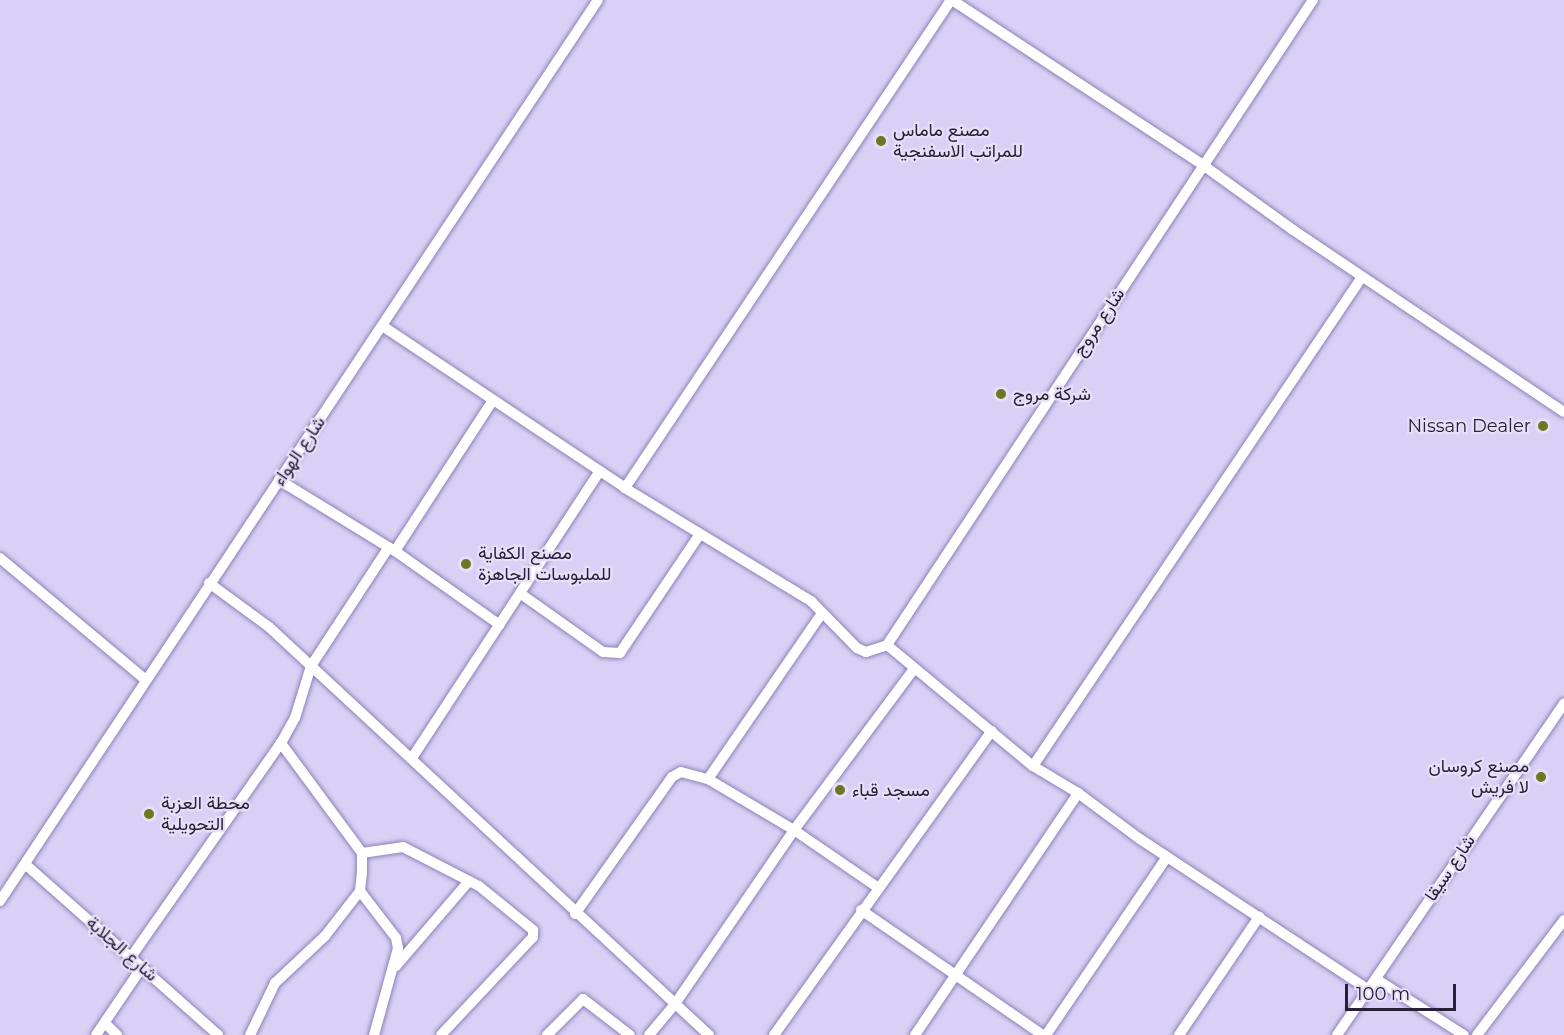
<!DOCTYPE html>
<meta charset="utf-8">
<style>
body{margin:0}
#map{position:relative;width:1564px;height:1035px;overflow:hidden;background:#d8d0f5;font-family:Montserrat,Vazirmatn,sans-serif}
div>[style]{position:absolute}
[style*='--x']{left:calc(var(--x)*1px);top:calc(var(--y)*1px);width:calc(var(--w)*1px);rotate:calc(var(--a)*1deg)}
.roads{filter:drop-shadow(0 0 2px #8f81ba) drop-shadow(0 0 2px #8f81ba)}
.minor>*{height:10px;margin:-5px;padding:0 5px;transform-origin:5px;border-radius:5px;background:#fff}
.dots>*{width:16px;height:16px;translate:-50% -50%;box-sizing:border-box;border:3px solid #e5dff8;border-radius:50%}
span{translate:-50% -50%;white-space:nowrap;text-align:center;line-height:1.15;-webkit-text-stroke:4.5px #e5dff8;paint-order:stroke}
.poi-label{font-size:18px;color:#272138}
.left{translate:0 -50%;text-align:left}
.right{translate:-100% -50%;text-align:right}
.street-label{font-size:18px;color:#272138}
.scale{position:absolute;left:1345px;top:984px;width:111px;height:27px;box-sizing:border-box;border:3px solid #272138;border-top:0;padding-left:8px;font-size:18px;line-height:21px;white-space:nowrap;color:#272138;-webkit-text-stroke:4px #e5dff8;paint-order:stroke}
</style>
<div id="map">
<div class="roads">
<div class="minor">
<i style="--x:952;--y:0;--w:300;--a:33.3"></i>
<i style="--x:1203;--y:165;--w:111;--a:35.8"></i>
<i style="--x:1293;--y:230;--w:326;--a:33.9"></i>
<i style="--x:384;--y:327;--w:290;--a:33.7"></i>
<i style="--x:625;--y:488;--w:218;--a:31.3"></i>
<i style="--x:811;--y:601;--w:66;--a:45.6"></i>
<i style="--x:857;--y:648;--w:10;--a:24"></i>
<i style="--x:866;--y:652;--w:22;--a:-18"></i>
<i style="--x:887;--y:645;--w:190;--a:39.7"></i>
<i style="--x:1033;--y:766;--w:52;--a:31"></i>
<i style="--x:1078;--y:793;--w:77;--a:36.6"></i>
<i style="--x:1140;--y:839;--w:274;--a:33.4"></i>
<i style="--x:279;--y:480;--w:136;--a:31.5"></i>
<i style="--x:395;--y:551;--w:128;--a:35.2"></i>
<i style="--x:625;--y:488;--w:587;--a:-56.26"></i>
<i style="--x:395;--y:551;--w:180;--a:-57"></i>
<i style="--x:0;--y:558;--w:190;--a:39.9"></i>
<i style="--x:209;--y:583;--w:74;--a:36.3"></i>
<i style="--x:269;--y:627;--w:600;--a:42.84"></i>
<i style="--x:521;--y:594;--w:100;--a:35.3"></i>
<i style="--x:603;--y:652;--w:17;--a:3"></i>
<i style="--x:620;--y:653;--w:143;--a:-56.1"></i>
<i style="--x:887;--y:645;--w:773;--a:-56.56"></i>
<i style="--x:412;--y:758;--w:343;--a:-56.8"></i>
<i style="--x:1033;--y:766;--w:589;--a:-56.07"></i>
<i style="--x:708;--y:779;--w:201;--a:-55.5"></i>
<i style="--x:362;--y:853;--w:41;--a:-8.3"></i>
<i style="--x:403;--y:847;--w:85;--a:27.2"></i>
<i style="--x:479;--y:886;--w:70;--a:39.2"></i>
<i style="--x:533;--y:930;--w:7;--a:90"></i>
<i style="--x:533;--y:937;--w:134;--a:133.2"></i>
<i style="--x:25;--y:864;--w:258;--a:41.5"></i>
<i style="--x:360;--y:891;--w:59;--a:52.5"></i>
<i style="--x:396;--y:938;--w:10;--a:79"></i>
<i style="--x:398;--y:948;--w:90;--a:105.4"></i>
<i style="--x:0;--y:901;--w:1081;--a:-56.43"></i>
<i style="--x:861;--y:910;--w:221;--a:34.5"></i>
<i style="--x:575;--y:914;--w:168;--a:-54.7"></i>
<i style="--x:672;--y:777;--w:10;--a:-29"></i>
<i style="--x:681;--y:772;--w:28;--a:15"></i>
<i style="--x:708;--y:779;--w:100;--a:30.7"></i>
<i style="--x:794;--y:830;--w:101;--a:34.5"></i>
<i style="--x:131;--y:957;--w:261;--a:-55"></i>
<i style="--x:281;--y:743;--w:29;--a:-61"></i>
<i style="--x:295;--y:718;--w:54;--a:-72.9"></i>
<i style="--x:311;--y:666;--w:142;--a:-56.8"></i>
<i style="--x:396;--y:966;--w:112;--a:-49.3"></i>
<i style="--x:1376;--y:979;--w:104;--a:32.5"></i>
<i style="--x:105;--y:1023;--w:17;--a:45"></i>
<i style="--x:96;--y:1035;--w:82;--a:-55.9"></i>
<i style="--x:250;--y:1035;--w:58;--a:-64.3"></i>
<i style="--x:275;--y:983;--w:69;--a:-43.2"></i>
<i style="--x:325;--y:936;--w:57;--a:-52.1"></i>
<i style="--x:360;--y:891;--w:19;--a:-84"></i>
<i style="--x:362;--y:872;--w:19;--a:-90"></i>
<i style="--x:362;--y:853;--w:137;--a:-126.4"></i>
<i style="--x:547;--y:1035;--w:51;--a:-45"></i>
<i style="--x:583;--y:999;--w:59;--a:37.5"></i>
<i style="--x:649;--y:1035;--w:40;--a:-50"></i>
<i style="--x:675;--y:1004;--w:211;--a:-55.6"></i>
<i style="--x:794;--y:830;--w:201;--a:-53.3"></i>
<i style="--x:774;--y:1035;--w:374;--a:-54.4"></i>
<i style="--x:915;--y:1035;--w:292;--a:-56"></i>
<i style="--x:1046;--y:1035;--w:215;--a:-55.8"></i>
<i style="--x:1179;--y:1035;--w:143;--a:-55.9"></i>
<i style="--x:1337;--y:1035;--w:402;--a:-55.6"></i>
<i style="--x:1477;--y:1035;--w:144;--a:-52.9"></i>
</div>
</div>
<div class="dots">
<i style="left:881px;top:141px;background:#6d7621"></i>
<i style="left:1001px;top:394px;background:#6d7621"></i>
<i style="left:1543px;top:426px;background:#6d7621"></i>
<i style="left:466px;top:564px;background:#6d7621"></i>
<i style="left:1541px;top:777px;background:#6d7621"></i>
<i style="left:840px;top:790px;background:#6d7621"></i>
<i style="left:149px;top:814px;background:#6d7621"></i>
</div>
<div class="poi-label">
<span class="left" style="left:893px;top:141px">مصنع ماماس<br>للمراتب الاسفنجية</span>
<span class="left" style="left:1013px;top:394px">شركة مروج</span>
<span class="right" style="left:1531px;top:426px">Nissan Dealer</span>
<span class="left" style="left:478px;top:564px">مصنع الكفاية<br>للملبوسات الجاهزة</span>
<span class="right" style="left:1529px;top:777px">مصنع كروسان<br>لا فريش</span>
<span class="left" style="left:852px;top:790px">مسجد قباء</span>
<span class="left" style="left:161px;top:814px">محطة العزبة<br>التحويلية</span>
</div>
<div class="street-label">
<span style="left:1099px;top:322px;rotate:-56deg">شارع مروج</span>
<span style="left:299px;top:451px;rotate:-56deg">شارع الهواء</span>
<span style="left:1450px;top:868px;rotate:-56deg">شارع سيقا</span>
<span style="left:122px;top:949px;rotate:41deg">شارع الجلابة</span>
</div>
<div class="scale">100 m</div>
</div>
